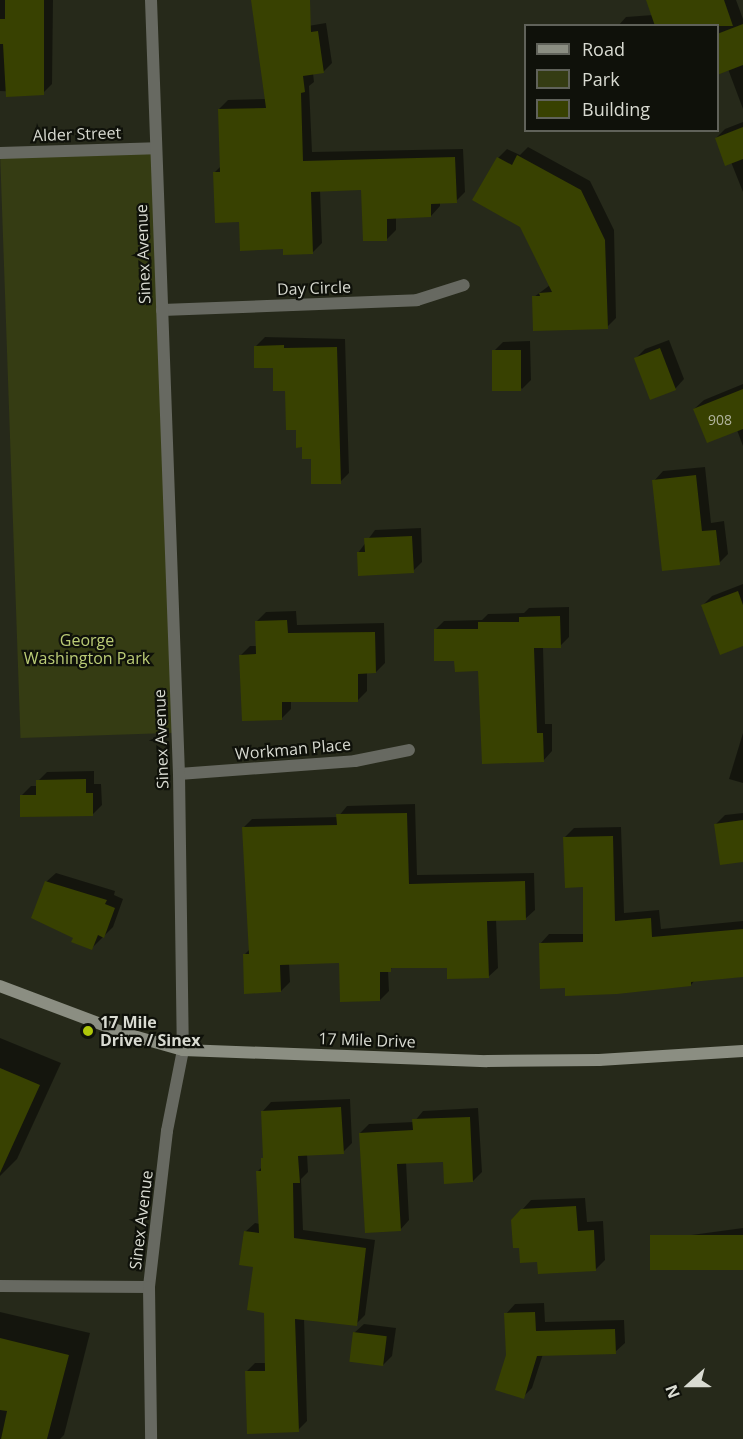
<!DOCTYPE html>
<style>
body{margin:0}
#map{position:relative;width:743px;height:1439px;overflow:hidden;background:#26291a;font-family:"Open Sans",sans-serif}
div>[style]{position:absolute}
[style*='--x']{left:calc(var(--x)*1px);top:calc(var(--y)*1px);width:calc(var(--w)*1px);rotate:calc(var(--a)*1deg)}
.green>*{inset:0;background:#353c13;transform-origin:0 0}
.shadow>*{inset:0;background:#0007}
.building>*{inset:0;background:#384101;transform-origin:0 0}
.service>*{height:12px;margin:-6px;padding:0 6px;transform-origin:6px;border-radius:6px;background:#676961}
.minor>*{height:12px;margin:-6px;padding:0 6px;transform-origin:6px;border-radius:6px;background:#676961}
.tertiary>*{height:12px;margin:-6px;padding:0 6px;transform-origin:6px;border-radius:6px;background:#676961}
.secondary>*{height:12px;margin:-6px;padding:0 6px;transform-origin:6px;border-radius:6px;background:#8b8e82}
.dots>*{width:16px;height:16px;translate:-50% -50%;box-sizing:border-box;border:3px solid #0f110a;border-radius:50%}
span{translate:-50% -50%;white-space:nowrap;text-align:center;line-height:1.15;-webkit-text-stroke:4.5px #0f110a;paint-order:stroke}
.number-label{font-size:14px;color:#b1b49e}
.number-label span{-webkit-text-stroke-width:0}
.street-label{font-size:16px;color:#d9dbd2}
.park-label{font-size:16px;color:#bbcc76}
.poi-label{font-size:16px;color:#d9dbd2;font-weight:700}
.left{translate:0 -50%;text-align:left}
.legend{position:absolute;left:524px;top:24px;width:195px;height:108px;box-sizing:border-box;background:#0f110a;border:2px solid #60625a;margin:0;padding:8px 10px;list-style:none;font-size:18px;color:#d9dbd2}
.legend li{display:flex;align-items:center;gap:12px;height:30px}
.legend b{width:30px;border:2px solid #60625a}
.north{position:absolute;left:659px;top:1355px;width:60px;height:60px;-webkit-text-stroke:4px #0f110a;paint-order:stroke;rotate:249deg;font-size:16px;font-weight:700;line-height:24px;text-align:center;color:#d9dbd2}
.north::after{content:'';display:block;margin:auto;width:21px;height:27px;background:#d9dbd2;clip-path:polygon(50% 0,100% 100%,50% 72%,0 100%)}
</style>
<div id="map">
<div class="green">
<i style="left:155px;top:148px;width:585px;height:155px;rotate:88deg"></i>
</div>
<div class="shadow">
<i style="clip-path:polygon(0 0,53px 0,52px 84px,43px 93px,0 91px)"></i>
<i style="clip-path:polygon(252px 0,297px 0,308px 26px,326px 23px,332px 63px,323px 72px,313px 73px,314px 82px,309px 86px,312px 152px,463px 149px,465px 192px,456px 201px,440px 202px,440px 206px,431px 216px,396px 217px,396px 230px,387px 239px,363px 188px,320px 190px,322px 243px,313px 252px,284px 247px,241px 220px,214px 173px,221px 166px,219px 109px,228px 100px,266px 99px)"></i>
<i style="clip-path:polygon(650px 0,736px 0,743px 19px,743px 109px,728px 69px,718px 73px,718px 26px,618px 26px,626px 17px,653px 15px)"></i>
<i style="clip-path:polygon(743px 122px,743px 192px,731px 162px,716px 138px,725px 129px)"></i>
<i style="clip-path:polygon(528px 147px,590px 181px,614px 230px,616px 318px,607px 327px,534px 297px,550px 285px,498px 158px,507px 149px,520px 155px)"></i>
<i style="clip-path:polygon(265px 337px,345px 339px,349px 473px,340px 482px,303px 446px,287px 390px,274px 367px,256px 346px)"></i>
<i style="clip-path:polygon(669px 340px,684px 379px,675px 389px,636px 358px,645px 349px)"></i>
<i style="clip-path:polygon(530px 341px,531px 380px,522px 389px,494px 351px,503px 342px)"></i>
<i style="clip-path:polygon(743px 384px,743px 446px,737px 430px,694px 409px,704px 400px)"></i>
<i style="clip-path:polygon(705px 467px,711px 523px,724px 521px,728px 554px,719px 563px,654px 481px,663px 471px)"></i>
<i style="clip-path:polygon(421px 528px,422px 562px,413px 571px,358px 553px,375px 530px)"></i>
<i style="clip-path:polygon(743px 584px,743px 645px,703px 605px,712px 596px)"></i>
<i style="clip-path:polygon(569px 607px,569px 637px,560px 646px,543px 647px,545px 724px,552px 724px,552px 751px,543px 761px,480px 670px,456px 659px,435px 630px,444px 621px,482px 620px,488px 614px,524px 613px,529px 608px)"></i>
<i style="clip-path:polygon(296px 611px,297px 625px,384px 623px,385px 663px,376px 672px,367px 672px,367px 691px,358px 700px,291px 701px,291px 709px,282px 718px,241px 655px,250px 646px,258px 646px,257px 621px,266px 612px)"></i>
<i style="clip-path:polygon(743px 733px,743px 783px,729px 779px)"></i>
<i style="clip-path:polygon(94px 771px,94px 784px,101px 784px,102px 805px,93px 814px,21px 796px,31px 786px,38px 786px,38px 781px,47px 772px)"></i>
<i style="clip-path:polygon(415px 804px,417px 875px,534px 873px,535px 910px,525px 919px,496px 919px,498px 968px,488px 977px,449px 967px,394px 967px,388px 970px,389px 991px,380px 1000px,340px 962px,289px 963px,290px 982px,281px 991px,244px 955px,250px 949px,243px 828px,252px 819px,338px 817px,347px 806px)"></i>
<i style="clip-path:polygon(743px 813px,743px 861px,716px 824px,725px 815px)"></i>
<i style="clip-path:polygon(621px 827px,624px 913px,659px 910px,661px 929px,743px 921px,743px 976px,695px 980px,691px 985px,566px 987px,540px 944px,549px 934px,585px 934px,584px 886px,565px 837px,574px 828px)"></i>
<i style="clip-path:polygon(56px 873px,115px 891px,114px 895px,123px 899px,113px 927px,92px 948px,75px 938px,46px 882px)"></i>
<i style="clip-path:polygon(0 1038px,61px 1063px,17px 1159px,0 1176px)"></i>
<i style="clip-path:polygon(350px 1099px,352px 1143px,343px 1152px,307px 1154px,308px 1172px,301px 1179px,303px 1230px,375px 1240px,365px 1315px,356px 1324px,304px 1318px,307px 1421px,298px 1430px,246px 1372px,255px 1363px,267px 1363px,266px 1311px,245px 1232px,255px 1223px,260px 1224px,258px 1171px,263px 1166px,265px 1156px,262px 1112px,271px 1102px)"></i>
<i style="clip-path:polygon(478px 1108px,482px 1172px,473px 1181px,445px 1160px,406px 1162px,409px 1220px,400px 1230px,360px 1133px,369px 1124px,414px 1122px,423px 1111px)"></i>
<i style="clip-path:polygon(585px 1198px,587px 1222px,603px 1221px,605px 1260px,596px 1269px,538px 1260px,522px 1210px,531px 1200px)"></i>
<i style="clip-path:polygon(743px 1228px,743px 1269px,653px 1248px,662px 1239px)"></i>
<i style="clip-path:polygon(544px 1303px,545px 1322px,624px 1320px,625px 1343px,615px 1352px,543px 1354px,532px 1388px,523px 1397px,506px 1314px,515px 1304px)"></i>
<i style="clip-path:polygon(0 1312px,90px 1333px,64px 1435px,60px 1439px,0 1439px)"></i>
<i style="clip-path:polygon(364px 1324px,396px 1328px,392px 1356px,383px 1365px,354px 1333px)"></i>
</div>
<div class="building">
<i style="clip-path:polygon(5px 0,44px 0,44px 95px,6px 97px,3px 44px,0 44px,0 19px,5px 19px)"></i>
<i style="clip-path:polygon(251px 0,310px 0,311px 32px,318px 31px,324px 73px,303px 76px,305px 92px,301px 93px,303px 161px,455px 157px,457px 203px,431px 204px,431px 217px,387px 219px,387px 241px,363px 241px,361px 190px,311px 192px,313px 254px,283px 255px,283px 249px,240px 251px,239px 222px,215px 223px,213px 172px,220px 172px,218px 109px,266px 108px)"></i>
<i style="clip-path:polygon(646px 0,724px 0,733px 26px,655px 26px)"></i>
<i style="clip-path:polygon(743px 24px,743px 65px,717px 75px,717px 34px)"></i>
<i style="clip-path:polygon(743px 127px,743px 159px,725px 166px,715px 138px)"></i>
<i style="clip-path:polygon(517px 155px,581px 190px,605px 240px,608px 329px,533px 331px,532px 296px,540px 296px,539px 293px,552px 292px,520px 227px,472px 200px,497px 157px,512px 165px)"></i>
<i style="clip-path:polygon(284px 345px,284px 348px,337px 347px,341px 484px,311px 484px,311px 459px,302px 459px,302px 447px,296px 448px,296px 430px,286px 430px,285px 391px,273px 391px,273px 368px,254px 368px,254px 346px)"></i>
<i style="left:660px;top:348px;width:45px;height:28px;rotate:69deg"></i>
<i style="left:492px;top:350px;width:29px;height:41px"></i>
<i style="clip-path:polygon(743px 389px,743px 429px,707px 443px,693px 409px)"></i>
<i style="clip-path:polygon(696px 475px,702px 531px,716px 530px,720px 565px,662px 571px,652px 480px)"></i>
<i style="clip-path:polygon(412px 536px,414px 573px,358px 576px,357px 552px,365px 552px,364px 538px)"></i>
<i style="clip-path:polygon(738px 591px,743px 605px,743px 646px,720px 655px,701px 605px)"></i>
<i style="clip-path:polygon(560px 616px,561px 648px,534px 648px,537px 733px,543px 733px,544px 762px,482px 764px,478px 671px,455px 672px,454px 661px,434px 661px,434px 629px,478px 629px,478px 622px,519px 622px,519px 617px)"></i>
<i style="clip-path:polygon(287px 620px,288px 633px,375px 632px,376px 673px,358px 674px,358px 702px,282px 702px,282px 720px,242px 721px,239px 655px,256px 654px,255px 621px)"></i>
<i style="clip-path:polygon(86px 779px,86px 793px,93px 793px,93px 816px,20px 817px,20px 795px,36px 795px,36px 780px)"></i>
<i style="clip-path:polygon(407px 813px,409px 884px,525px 881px,526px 920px,487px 921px,489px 978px,447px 979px,447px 968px,391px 968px,391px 972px,380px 972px,380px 1001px,340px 1002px,339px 963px,280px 965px,281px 992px,244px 994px,243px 954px,249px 954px,242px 827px,337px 825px,336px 814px)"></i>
<i style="clip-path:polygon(743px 820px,743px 862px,720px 865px,714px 824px)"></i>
<i style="clip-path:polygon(613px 836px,615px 921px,651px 918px,652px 937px,743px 929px,743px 977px,691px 982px,691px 986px,617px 994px,565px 996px,565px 988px,540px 989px,539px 943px,583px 942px,583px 887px,565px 888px,563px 837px)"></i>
<i style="clip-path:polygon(45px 881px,107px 900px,105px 904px,115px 908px,104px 938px,98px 935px,92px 950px,71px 942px,73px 938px,31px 918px)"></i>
<i style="clip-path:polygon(0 1068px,40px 1085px,0 1173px)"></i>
<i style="clip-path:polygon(341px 1107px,344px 1154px,298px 1156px,300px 1183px,293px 1183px,294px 1238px,366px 1248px,357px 1326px,295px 1319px,299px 1432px,247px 1434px,245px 1371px,265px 1371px,264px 1313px,247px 1310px,253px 1267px,239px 1265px,244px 1231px,259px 1233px,256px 1171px,261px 1171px,261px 1158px,263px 1158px,261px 1111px)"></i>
<i style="clip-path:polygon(470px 1117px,473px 1182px,444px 1184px,443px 1162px,397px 1164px,401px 1231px,365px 1233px,359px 1133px,413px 1130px,412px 1119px)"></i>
<i style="clip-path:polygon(576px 1206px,578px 1231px,594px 1230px,596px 1271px,538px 1274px,537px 1262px,520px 1263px,519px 1248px,513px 1248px,511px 1220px,521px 1209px)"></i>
<i style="left:743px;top:1235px;width:35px;height:93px;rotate:90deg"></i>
<i style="clip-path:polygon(535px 1312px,536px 1331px,615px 1329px,616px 1354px,537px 1356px,524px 1399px,495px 1390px,506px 1355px,504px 1313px)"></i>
<i style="left:353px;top:1332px;width:34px;height:30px;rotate:7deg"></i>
<i style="clip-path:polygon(0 1338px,69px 1355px,47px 1439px,1px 1439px,7px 1411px,0 1410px)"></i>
</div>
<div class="service">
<i style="--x:0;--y:1286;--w:149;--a:0.4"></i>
</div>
<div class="minor">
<i style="--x:0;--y:153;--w:155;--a:-1.8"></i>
<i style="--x:162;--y:310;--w:255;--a:-2.2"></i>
<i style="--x:417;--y:300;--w:49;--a:-17.7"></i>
<i style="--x:179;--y:774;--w:176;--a:-4.2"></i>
<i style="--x:355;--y:761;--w:55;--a:-11.5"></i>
</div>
<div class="tertiary">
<i style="--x:151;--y:0;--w:775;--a:87.93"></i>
<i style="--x:179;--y:774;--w:276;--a:89.2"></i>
<i style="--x:183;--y:1050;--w:83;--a:101.2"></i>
<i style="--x:167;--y:1131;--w:157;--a:96.6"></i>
<i style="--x:149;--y:1287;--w:152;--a:89.2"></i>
</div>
<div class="secondary">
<i style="--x:0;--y:986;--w:139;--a:20.7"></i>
<i style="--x:130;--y:1035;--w:55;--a:15.8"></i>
<i style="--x:183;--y:1050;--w:304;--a:2.1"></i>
<i style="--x:487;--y:1061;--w:112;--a:-0.5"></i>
<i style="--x:599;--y:1060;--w:144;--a:-3.6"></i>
</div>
<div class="dots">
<i style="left:88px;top:1031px;background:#aec60a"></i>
</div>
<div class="number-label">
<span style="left:720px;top:420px">908</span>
</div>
<div class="street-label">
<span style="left:77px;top:134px;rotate:-2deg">Alder Street</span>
<span style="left:143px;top:254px;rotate:-92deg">Sinex Avenue</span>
<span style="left:314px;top:288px;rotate:-2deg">Day Circle</span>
<span style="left:161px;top:739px;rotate:-92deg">Sinex Avenue</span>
<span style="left:293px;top:749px;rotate:-5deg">Workman Place</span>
<span style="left:367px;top:1040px;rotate:2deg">17 Mile Drive</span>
<span style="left:141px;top:1220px;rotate:-83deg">Sinex Avenue</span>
</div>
<div class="park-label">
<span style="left:87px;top:649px">George<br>Washington Park</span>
</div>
<div class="poi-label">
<span class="left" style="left:100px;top:1031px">17 Mile<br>Drive / Sinex</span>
</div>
<ul class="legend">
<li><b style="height:8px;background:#8b8e82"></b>Road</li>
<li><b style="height:16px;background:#353c13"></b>Park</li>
<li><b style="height:16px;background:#384101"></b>Building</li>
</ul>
<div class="north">N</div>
</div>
